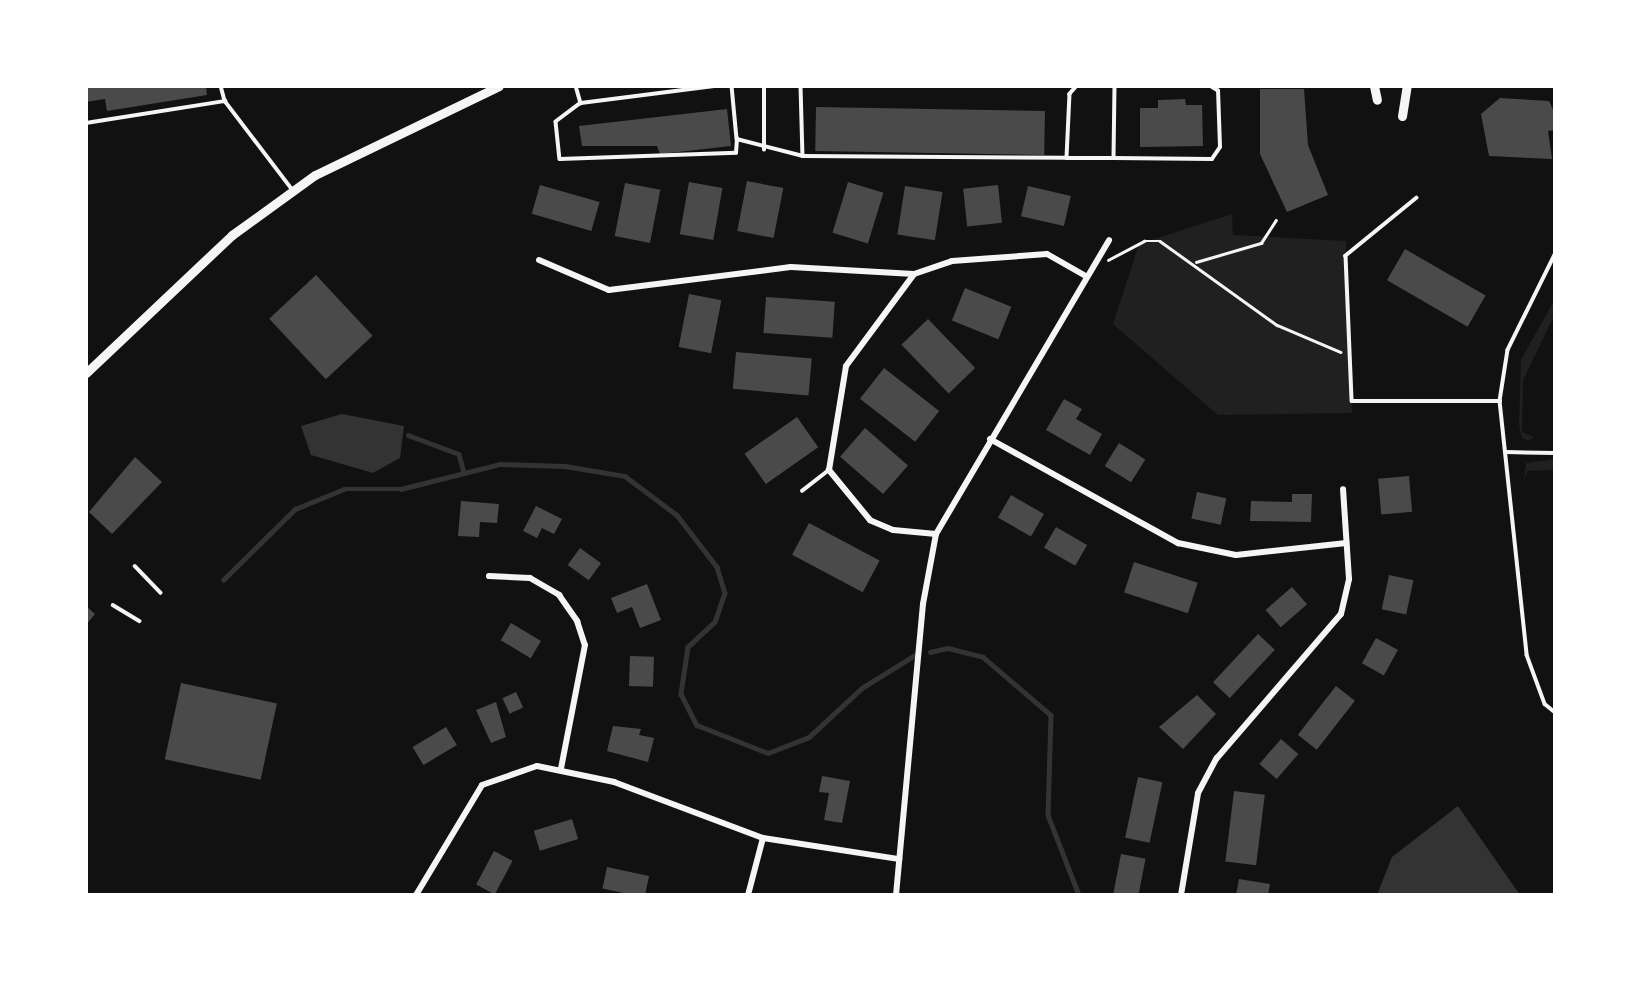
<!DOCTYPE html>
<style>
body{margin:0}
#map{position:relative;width:1641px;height:981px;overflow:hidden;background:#111;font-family:Karla,sans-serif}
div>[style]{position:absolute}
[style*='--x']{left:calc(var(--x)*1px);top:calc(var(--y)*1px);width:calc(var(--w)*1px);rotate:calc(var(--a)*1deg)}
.green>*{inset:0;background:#202020}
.water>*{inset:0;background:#333}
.stream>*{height:4.5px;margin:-2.25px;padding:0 2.25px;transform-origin:2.25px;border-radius:2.25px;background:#333}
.building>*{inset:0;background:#4a4a4a;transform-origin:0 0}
.path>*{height:2.5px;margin:-1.25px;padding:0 1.25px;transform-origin:1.25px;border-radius:1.25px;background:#f5f5f5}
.service>*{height:3.5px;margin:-1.75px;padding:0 1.75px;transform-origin:1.75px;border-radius:1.75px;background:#f5f5f5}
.minor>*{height:6px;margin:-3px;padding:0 3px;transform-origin:3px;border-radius:3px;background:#f5f5f5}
.secondary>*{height:9px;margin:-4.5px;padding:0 4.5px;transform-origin:4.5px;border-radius:4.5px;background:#f5f5f5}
span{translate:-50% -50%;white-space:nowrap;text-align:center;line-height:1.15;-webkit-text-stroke:7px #fff;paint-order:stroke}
.frame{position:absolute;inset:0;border:88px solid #fff;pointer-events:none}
</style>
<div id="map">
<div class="green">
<i style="clip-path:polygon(1232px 214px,1233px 235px,1346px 241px,1352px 413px,1218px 415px,1113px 324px,1139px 244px)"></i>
<i style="clip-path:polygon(1555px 299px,1555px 314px,1523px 380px,1522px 432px,1534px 437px,1528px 441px,1522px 438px,1519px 424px,1521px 360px)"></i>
<i style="clip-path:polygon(1555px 459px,1555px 470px,1527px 471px,1524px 483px,1526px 463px)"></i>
</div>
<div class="water">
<i style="clip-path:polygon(342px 414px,404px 426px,400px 458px,373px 473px,311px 455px,301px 426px)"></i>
<i style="clip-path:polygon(1458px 806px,1520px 895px,1377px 895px,1392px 857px)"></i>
</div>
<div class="stream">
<i style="--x:408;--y:435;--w:54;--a:20.4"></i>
<i style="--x:459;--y:454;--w:20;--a:75"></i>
<i style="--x:223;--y:580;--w:101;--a:-44.6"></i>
<i style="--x:295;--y:509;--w:53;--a:-22.2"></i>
<i style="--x:344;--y:489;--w:57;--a:0"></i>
<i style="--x:401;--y:489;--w:102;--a:-14.2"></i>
<i style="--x:500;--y:464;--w:65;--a:1.8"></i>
<i style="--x:565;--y:466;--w:61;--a:9.5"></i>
<i style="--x:625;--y:476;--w:65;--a:36.9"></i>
<i style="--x:677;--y:515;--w:66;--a:52.4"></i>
<i style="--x:717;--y:567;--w:27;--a:73"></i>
<i style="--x:725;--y:593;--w:31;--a:109"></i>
<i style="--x:715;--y:622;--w:37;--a:137"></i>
<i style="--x:688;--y:647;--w:48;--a:98.5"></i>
<i style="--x:681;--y:694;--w:35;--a:63"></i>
<i style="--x:697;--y:725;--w:76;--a:21.5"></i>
<i style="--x:768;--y:753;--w:44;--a:-21.3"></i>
<i style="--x:809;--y:737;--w:72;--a:-42.8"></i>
<i style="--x:862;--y:688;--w:62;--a:-31.9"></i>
<i style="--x:930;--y:652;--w:18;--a:-13"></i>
<i style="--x:948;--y:648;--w:36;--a:14"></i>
<i style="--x:983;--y:657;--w:89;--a:40.5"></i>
<i style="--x:1051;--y:715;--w:100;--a:91.7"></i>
<i style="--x:1048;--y:815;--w:86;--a:68.8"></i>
</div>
<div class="building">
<i style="clip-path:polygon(86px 86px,206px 86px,207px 95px,107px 111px,105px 99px,86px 102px)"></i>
<i style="clip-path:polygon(1260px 89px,1304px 89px,1308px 145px,1328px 195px,1287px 212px,1260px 154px)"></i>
<i style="clip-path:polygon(1500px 98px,1549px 101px,1555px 114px,1555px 130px,1548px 131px,1552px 159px,1489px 156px,1481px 114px)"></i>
<i style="clip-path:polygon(1185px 99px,1186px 105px,1202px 105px,1203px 146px,1140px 147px,1140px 108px,1158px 108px,1158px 100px)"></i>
<i style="left:816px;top:107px;width:229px;height:44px;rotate:1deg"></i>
<i style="clip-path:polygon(727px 109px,731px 146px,660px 154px,657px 146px,582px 146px,579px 126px)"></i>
<i style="left:747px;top:181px;width:37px;height:51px;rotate:11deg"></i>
<i style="left:689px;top:182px;width:34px;height:53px;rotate:10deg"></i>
<i style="left:848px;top:182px;width:37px;height:53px;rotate:17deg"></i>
<i style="left:625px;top:183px;width:36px;height:54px;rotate:11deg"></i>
<i style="left:540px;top:185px;width:62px;height:30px;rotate:16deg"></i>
<i style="left:998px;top:185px;width:38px;height:35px;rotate:84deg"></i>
<i style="left:905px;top:186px;width:38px;height:49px;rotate:9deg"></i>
<i style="left:1028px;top:186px;width:44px;height:31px;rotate:13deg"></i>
<i style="left:1405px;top:249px;width:93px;height:36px;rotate:30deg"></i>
<i style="left:316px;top:275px;width:83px;height:64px;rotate:47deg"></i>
<i style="left:965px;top:288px;width:50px;height:35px;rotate:22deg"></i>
<i style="left:689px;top:294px;width:33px;height:54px;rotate:11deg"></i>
<i style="left:766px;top:297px;width:69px;height:36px;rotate:4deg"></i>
<i style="left:928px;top:319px;width:68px;height:37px;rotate:46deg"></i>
<i style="left:736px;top:352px;width:76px;height:37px;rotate:5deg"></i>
<i style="left:884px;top:368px;width:70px;height:39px;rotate:38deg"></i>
<i style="clip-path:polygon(1064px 399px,1082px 409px,1076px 419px,1102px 434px,1090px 455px,1046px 430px)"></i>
<i style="left:797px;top:417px;width:37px;height:64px;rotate:55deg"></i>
<i style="left:865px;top:428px;width:57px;height:38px;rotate:41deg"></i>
<i style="left:1119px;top:443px;width:31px;height:27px;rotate:32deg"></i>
<i style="clip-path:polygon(135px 457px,162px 482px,112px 534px,89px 512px)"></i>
<i style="left:1409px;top:476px;width:36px;height:31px;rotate:85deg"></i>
<i style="left:1197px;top:492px;width:30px;height:27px;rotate:12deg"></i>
<i style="clip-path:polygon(1292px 494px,1312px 494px,1311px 522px,1250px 521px,1251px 501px,1292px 502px)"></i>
<i style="left:1011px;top:495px;width:38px;height:26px;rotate:30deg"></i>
<i style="clip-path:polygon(461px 501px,499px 504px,497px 523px,480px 522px,479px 537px,458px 536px)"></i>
<i style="clip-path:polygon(536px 506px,562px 519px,554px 534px,542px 528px,537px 538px,523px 531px)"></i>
<i style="left:809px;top:523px;width:80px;height:36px;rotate:28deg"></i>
<i style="left:1056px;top:527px;width:36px;height:24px;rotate:30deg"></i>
<i style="left:580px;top:548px;width:26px;height:21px;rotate:36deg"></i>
<i style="left:1134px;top:562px;width:67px;height:32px;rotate:18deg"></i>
<i style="left:1389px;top:575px;width:25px;height:35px;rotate:12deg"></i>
<i style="clip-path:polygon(647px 584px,661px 620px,640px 628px,632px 607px,617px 613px,611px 598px)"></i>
<i style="left:1292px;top:587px;width:23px;height:35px;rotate:49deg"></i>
<i style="clip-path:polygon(86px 606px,95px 614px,86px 625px)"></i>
<i style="left:511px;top:623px;width:35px;height:20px;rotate:31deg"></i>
<i style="left:1258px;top:634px;width:23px;height:66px;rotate:43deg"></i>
<i style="left:1376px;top:638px;width:25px;height:29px;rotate:29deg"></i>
<i style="left:630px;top:656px;width:24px;height:30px;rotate:2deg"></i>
<i style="left:181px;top:683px;width:98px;height:78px;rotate:12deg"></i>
<i style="left:1336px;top:686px;width:24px;height:62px;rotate:38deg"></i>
<i style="left:516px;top:692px;width:17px;height:15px;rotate:65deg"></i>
<i style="clip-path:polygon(1197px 695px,1216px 714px,1183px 749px,1159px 727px)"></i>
<i style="clip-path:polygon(496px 702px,506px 737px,491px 743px,476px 710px)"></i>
<i style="clip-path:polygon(613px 726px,641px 729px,639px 735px,654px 738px,648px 762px,607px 751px)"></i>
<i style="left:446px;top:727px;width:21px;height:39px;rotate:59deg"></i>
<i style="left:1281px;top:739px;width:23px;height:33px;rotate:41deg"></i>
<i style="clip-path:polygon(822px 776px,850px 781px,842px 823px,824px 820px,829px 793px,819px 792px)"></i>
<i style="left:1138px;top:777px;width:25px;height:62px;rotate:12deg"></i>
<i style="left:1234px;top:791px;width:31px;height:71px;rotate:7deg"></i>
<i style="left:572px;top:819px;width:21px;height:40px;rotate:73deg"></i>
<i style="left:494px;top:851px;width:21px;height:38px;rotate:28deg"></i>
<i style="left:1121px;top:854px;width:25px;height:42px;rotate:11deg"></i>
<i style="left:607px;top:867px;width:43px;height:22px;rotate:12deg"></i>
<i style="clip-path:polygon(1239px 879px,1270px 884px,1268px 895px,1236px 895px)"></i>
</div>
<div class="path">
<i style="--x:1108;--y:260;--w:41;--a:-27.8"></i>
<i style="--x:1144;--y:241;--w:16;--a:0"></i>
<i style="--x:1160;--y:241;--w:144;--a:35.7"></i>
<i style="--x:1277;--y:325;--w:69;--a:22.9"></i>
<i style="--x:1196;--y:262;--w:68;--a:-16.3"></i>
<i style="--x:1261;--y:243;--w:27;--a:-57"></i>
</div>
<div class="service">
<i style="--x:221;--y:86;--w:16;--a:75"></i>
<i style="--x:225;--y:101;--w:111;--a:52.7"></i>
<i style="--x:576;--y:86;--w:18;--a:74"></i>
<i style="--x:581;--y:103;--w:134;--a:-7.3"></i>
<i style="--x:732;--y:86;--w:53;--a:84.6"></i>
<i style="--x:801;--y:86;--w:70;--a:88.4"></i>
<i style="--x:1077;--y:86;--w:11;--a:131"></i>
<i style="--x:1070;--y:94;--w:64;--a:92.7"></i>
<i style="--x:1067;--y:158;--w:47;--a:0"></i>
<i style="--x:1115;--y:86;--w:72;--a:90.8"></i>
<i style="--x:1114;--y:158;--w:98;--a:0.6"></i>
<i style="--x:1212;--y:159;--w:14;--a:-56"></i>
<i style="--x:1220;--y:147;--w:56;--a:-92"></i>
<i style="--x:1218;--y:91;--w:9;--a:-148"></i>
<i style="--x:581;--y:103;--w:31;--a:143"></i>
<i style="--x:556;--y:122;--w:37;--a:84"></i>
<i style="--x:560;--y:159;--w:176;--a:-2"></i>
<i style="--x:736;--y:153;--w:14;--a:-86"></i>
<i style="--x:737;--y:139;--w:68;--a:14.4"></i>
<i style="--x:803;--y:156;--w:264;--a:0.4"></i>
<i style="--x:86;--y:123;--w:141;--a:-9"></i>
<i style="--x:764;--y:150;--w:64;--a:-90"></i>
<i style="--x:1417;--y:198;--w:92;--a:140.8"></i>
<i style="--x:1346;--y:256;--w:145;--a:87.6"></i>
<i style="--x:1352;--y:401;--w:148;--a:0"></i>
<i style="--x:1555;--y:255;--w:106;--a:116.3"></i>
<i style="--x:1508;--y:350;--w:52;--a:98.9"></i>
<i style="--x:1500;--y:401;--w:255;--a:83.9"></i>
<i style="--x:1527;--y:655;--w:52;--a:69.8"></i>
<i style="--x:1545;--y:704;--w:13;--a:39"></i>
<i style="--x:1506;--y:452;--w:49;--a:1.2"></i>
<i style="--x:802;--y:491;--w:34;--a:-38"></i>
<i style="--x:135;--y:566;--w:37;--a:46"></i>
<i style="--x:113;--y:605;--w:31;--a:31"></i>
</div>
<div class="minor">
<i style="--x:539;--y:260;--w:76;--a:23.2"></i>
<i style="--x:609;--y:290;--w:183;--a:-7.2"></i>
<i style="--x:791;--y:267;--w:123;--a:3.3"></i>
<i style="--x:990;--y:439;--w:215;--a:29"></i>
<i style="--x:1178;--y:543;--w:59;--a:11.7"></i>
<i style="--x:1236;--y:555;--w:111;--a:-6.2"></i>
<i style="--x:936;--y:534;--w:43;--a:-174.7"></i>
<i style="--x:893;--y:530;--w:25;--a:-157"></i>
<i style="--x:870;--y:520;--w:65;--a:-129.4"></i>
<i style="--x:829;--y:470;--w:105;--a:-80.7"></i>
<i style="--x:846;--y:366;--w:114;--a:-53.5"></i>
<i style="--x:914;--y:274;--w:40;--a:-18.9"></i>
<i style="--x:952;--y:261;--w:95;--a:-4.2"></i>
<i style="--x:1047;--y:254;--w:43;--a:29.6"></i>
<i style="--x:489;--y:576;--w:41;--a:2.8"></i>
<i style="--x:530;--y:578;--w:34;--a:30"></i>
<i style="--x:559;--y:595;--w:32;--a:55"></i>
<i style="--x:577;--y:621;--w:25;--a:72"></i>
<i style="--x:585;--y:645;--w:125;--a:101"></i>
<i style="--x:416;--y:895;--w:128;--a:-59"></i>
<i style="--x:482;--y:785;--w:58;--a:-19.1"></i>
<i style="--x:537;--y:766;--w:79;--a:11.7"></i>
<i style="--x:614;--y:782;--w:159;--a:20.6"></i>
<i style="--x:763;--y:838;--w:138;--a:8.8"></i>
<i style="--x:748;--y:895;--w:59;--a:-75.3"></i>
<i style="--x:896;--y:895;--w:292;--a:-84.7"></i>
<i style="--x:923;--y:604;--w:71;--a:-79.5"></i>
<i style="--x:936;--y:534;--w:341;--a:-59.5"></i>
<i style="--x:1181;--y:895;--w:103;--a:-80.5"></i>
<i style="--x:1198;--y:793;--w:40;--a:-62"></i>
<i style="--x:1217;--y:758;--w:190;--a:-49.3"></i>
<i style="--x:1341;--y:614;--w:36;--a:-77"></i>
<i style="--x:1349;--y:579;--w:90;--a:-93.8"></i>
</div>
<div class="secondary">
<i style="--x:1374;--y:86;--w:14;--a:78"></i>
<i style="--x:1402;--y:116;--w:30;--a:-81"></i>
<i style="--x:86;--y:373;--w:201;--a:-43.4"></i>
<i style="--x:232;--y:235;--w:102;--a:-35.9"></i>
<i style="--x:315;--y:175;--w:204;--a:-25.8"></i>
</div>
<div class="frame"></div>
</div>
